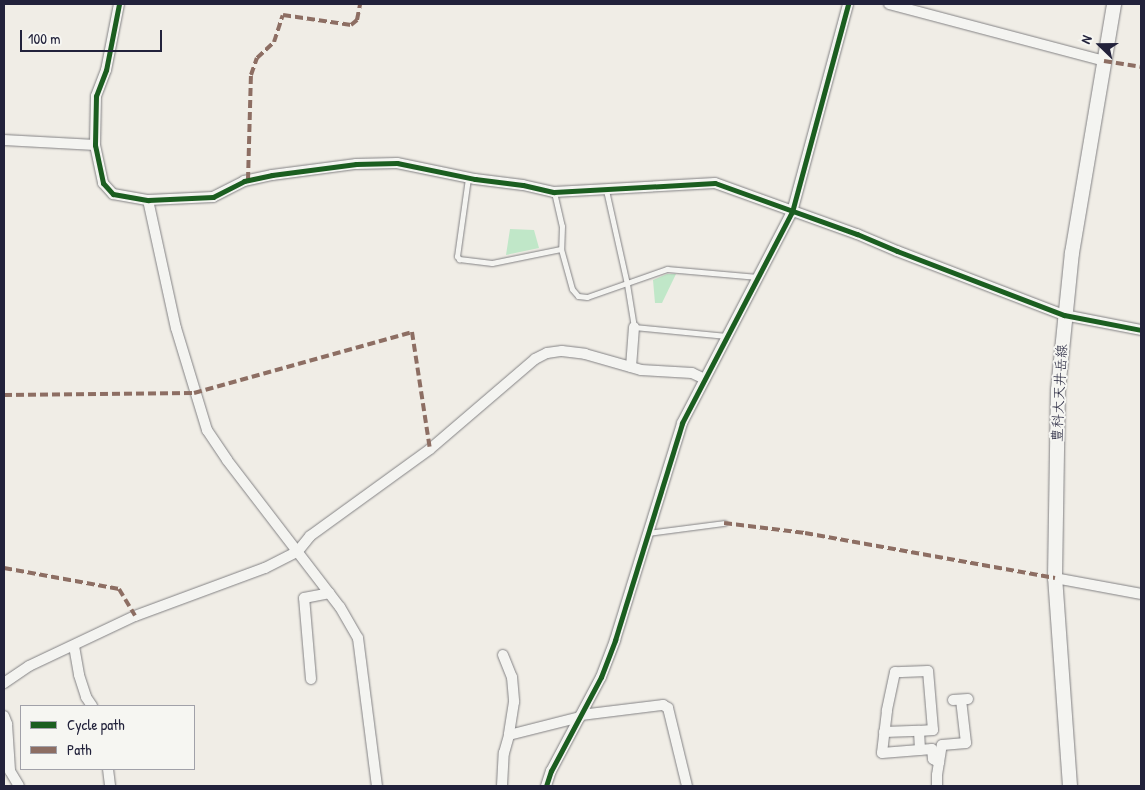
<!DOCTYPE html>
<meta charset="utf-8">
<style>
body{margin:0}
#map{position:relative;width:1145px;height:790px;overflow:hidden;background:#f0ede6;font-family:"Patrick Hand","Klee One",sans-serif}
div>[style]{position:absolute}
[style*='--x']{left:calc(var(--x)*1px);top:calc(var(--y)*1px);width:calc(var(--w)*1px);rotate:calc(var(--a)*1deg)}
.green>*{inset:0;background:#c0e7c8}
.roads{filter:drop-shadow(0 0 1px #838284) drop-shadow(0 0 1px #838284)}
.lane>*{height:5px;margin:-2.5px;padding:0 2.5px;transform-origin:2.5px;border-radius:2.5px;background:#f4f4f1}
.street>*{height:10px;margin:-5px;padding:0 5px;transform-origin:5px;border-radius:5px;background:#f4f4f1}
.secondary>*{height:14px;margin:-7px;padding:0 7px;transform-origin:7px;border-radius:7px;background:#f4f4f1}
.quiet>*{height:4px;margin-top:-2px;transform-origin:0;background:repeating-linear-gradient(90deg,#8d6e63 0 8px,transparent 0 12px)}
.cycleway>*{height:5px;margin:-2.5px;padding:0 2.5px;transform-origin:2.5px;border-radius:2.5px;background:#1b5e20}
span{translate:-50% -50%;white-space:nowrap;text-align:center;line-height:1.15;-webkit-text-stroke:4px #f6f6f2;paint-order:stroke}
.street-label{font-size:14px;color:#22223b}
.frame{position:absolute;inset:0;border:5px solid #22223b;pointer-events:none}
.legend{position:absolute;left:20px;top:705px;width:175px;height:65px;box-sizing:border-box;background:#f6f6f2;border:1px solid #a1a1a9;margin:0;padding:6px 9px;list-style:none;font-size:15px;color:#22223b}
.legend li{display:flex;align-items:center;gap:10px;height:25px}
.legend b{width:25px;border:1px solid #a1a1a9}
.north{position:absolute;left:1075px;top:20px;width:50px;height:50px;-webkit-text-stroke:4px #f6f6f2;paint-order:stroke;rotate:292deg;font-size:14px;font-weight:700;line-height:20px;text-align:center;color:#22223b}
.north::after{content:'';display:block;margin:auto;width:18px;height:22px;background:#22223b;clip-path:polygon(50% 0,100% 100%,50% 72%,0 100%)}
.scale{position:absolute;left:20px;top:30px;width:142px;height:22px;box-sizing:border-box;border:2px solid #22223b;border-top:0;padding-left:6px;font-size:15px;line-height:18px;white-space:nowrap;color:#22223b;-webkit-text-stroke:4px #f6f6f2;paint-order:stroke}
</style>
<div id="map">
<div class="green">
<i style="clip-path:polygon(510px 229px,534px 230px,539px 248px,506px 255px)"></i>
<i style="clip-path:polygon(667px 274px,676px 274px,662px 303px,655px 303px,653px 280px)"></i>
</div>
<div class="roads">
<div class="lane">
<i style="--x:468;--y:178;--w:79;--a:98"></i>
<i style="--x:457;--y:256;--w:4;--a:56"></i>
<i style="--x:459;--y:259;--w:33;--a:7"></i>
<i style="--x:492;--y:263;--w:70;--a:-11.5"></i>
<i style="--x:606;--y:190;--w:96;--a:77.4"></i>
<i style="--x:627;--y:284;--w:44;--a:80.8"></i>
<i style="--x:634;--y:327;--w:93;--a:5.5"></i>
<i style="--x:554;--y:192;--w:35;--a:77"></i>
<i style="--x:562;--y:226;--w:23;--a:92"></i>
<i style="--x:561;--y:249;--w:41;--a:74.6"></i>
<i style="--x:572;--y:289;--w:9;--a:49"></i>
<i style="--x:578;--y:296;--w:9;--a:6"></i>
<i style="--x:587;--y:297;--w:85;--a:-19.3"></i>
<i style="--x:667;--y:269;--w:91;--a:5"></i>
<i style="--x:648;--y:533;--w:77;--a:-7.5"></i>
</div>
<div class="street">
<i style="--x:119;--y:4;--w:67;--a:101.1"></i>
<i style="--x:106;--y:70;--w:28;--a:111"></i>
<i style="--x:96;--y:96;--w:49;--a:91.2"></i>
<i style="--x:95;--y:145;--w:39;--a:78"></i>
<i style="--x:103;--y:183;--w:15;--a:48"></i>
<i style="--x:113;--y:194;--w:36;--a:10"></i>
<i style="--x:148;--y:200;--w:65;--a:-2.6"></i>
<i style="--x:213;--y:197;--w:35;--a:-27"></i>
<i style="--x:244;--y:181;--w:29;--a:-12"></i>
<i style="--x:272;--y:175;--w:85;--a:-7.5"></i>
<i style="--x:356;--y:164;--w:41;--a:-1.4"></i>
<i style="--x:397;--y:163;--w:80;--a:11.6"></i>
<i style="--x:475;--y:179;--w:48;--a:7.1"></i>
<i style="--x:523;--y:185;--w:32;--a:13"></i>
<i style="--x:554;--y:192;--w:161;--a:-3.2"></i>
<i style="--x:715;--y:183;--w:151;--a:19.8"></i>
<i style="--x:857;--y:234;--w:43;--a:23"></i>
<i style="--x:897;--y:251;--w:179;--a:21"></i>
<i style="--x:1064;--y:315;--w:78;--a:11"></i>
<i style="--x:889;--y:4;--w:222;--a:14.8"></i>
<i style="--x:4;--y:140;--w:91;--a:3.1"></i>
<i style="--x:148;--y:200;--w:131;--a:77.7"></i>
<i style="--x:176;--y:328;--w:107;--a:73.1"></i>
<i style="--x:207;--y:430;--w:36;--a:56"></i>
<i style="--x:227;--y:460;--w:185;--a:52.5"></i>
<i style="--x:340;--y:607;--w:36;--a:60"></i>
<i style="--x:358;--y:638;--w:149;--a:82.7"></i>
<i style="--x:631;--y:367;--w:40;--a:-85.7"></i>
<i style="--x:1055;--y:578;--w:87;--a:10.5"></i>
<i style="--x:74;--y:646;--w:29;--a:80"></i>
<i style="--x:79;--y:675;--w:23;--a:72"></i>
<i style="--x:86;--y:697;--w:11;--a:56"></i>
<i style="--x:503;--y:655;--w:24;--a:68"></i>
<i style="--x:512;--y:677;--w:25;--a:85"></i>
<i style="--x:514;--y:702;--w:33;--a:99"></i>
<i style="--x:509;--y:735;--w:73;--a:-14.2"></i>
<i style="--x:311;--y:679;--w:81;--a:-94.9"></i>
<i style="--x:304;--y:598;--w:26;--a:-11"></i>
<i style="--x:4;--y:683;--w:30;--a:-34"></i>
<i style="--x:29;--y:666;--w:117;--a:-25.3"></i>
<i style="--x:135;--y:616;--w:139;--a:-20.3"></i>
<i style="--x:265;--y:568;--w:37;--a:-27"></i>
<i style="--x:298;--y:551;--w:19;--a:-51"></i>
<i style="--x:310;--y:536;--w:148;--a:-35.9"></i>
<i style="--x:430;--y:449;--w:138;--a:-40.6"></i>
<i style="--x:535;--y:359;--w:13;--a:-27"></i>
<i style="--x:547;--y:353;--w:15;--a:-8"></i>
<i style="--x:562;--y:351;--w:23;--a:7"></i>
<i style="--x:585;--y:354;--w:58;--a:15.9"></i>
<i style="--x:641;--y:370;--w:51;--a:3.4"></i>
<i style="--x:692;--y:373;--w:14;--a:25"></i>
<i style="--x:953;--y:700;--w:15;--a:-4"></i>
<i style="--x:581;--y:715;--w:83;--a:-7"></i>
<i style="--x:663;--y:705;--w:6;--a:31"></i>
<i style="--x:668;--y:708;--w:80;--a:76.3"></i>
<i style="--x:4;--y:716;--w:9;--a:69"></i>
<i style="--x:7;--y:724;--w:47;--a:86.3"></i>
<i style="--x:10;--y:771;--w:17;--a:59"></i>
<i style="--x:884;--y:732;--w:35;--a:-2"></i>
<i style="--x:920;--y:750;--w:19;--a:-93"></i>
<i style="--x:919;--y:731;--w:14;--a:-4"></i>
<i style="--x:933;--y:730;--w:59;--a:-94.8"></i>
<i style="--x:928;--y:671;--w:33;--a:178"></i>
<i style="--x:895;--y:672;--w:40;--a:102"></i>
<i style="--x:887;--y:711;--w:42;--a:96.8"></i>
<i style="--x:882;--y:753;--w:50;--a:-4.6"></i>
<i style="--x:932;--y:749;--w:10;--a:84"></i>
<i style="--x:933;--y:759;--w:7;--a:27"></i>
<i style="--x:108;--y:769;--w:17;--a:83"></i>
<i style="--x:502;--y:786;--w:33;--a:-87"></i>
<i style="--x:504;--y:753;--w:19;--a:-74"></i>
<i style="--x:546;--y:786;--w:16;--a:-72"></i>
<i style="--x:551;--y:771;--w:106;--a:-62"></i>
<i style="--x:601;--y:677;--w:40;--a:-69"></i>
<i style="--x:615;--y:640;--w:227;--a:-72.8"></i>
<i style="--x:682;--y:423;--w:238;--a:-62.5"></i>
<i style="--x:792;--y:212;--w:215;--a:-74.9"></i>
<i style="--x:937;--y:786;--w:11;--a:-90"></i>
<i style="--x:937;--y:775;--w:30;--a:-81"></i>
<i style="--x:942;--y:745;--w:24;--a:-5"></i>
<i style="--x:966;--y:743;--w:43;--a:-96.6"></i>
</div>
<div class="secondary">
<i style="--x:1070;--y:786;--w:209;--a:-94.1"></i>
<i style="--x:1055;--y:578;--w:188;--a:-89.1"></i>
<i style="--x:1058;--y:390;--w:138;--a:-84.2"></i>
<i style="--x:1072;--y:253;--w:253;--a:-80.4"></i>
</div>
</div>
<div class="quiet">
<i style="--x:1104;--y:61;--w:37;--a:9"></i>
<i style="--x:248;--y:180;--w:105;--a:-88.4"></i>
<i style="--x:251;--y:75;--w:18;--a:-71"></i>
<i style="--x:257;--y:58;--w:23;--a:-43"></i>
<i style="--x:274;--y:42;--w:28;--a:-72"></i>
<i style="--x:283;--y:15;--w:69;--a:8.4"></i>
<i style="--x:351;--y:25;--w:8;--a:-40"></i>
<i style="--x:357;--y:20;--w:16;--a:-79"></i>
<i style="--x:4;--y:395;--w:190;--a:-0.6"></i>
<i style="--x:194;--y:393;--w:226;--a:-15.6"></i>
<i style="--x:412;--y:332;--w:118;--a:81.3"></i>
<i style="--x:724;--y:523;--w:82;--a:7"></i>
<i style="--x:805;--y:533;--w:254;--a:10.2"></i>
<i style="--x:4;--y:568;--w:117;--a:10.3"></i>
<i style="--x:119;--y:589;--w:31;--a:59"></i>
</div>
<div class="cycleway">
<i style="--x:119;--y:4;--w:67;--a:101.1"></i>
<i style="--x:106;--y:70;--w:28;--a:111"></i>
<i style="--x:96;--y:96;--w:49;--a:91.2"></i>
<i style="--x:95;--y:145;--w:39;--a:78"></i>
<i style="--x:103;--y:183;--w:15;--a:48"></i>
<i style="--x:113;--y:194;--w:36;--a:10"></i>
<i style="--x:148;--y:200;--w:65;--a:-2.6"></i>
<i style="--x:213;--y:197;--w:35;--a:-27"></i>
<i style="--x:244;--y:181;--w:29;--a:-12"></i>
<i style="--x:272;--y:175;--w:85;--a:-7.5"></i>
<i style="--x:356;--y:164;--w:41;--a:-1.4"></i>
<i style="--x:397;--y:163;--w:80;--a:11.6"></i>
<i style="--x:475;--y:179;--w:48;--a:7.1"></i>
<i style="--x:523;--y:185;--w:32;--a:13"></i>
<i style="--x:554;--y:192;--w:161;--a:-3.2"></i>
<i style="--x:715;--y:183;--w:151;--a:19.8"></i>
<i style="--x:857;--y:234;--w:43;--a:23"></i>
<i style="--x:897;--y:251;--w:179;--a:21"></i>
<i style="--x:1064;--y:315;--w:78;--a:11"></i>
<i style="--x:546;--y:786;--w:16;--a:-72"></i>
<i style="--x:551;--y:771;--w:106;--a:-62"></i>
<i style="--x:601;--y:677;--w:40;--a:-69"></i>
<i style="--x:615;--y:640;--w:227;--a:-72.8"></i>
<i style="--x:682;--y:423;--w:238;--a:-62.5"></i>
<i style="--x:792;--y:212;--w:215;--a:-74.9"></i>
</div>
<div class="street-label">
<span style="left:1059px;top:393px;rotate:-87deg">豊科大天井岳線</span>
</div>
<div class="frame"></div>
<ul class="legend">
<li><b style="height:6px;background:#1b5e20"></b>Cycle path</li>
<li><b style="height:6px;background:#8d6e63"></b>Path</li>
</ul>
<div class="north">N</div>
<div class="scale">100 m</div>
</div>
